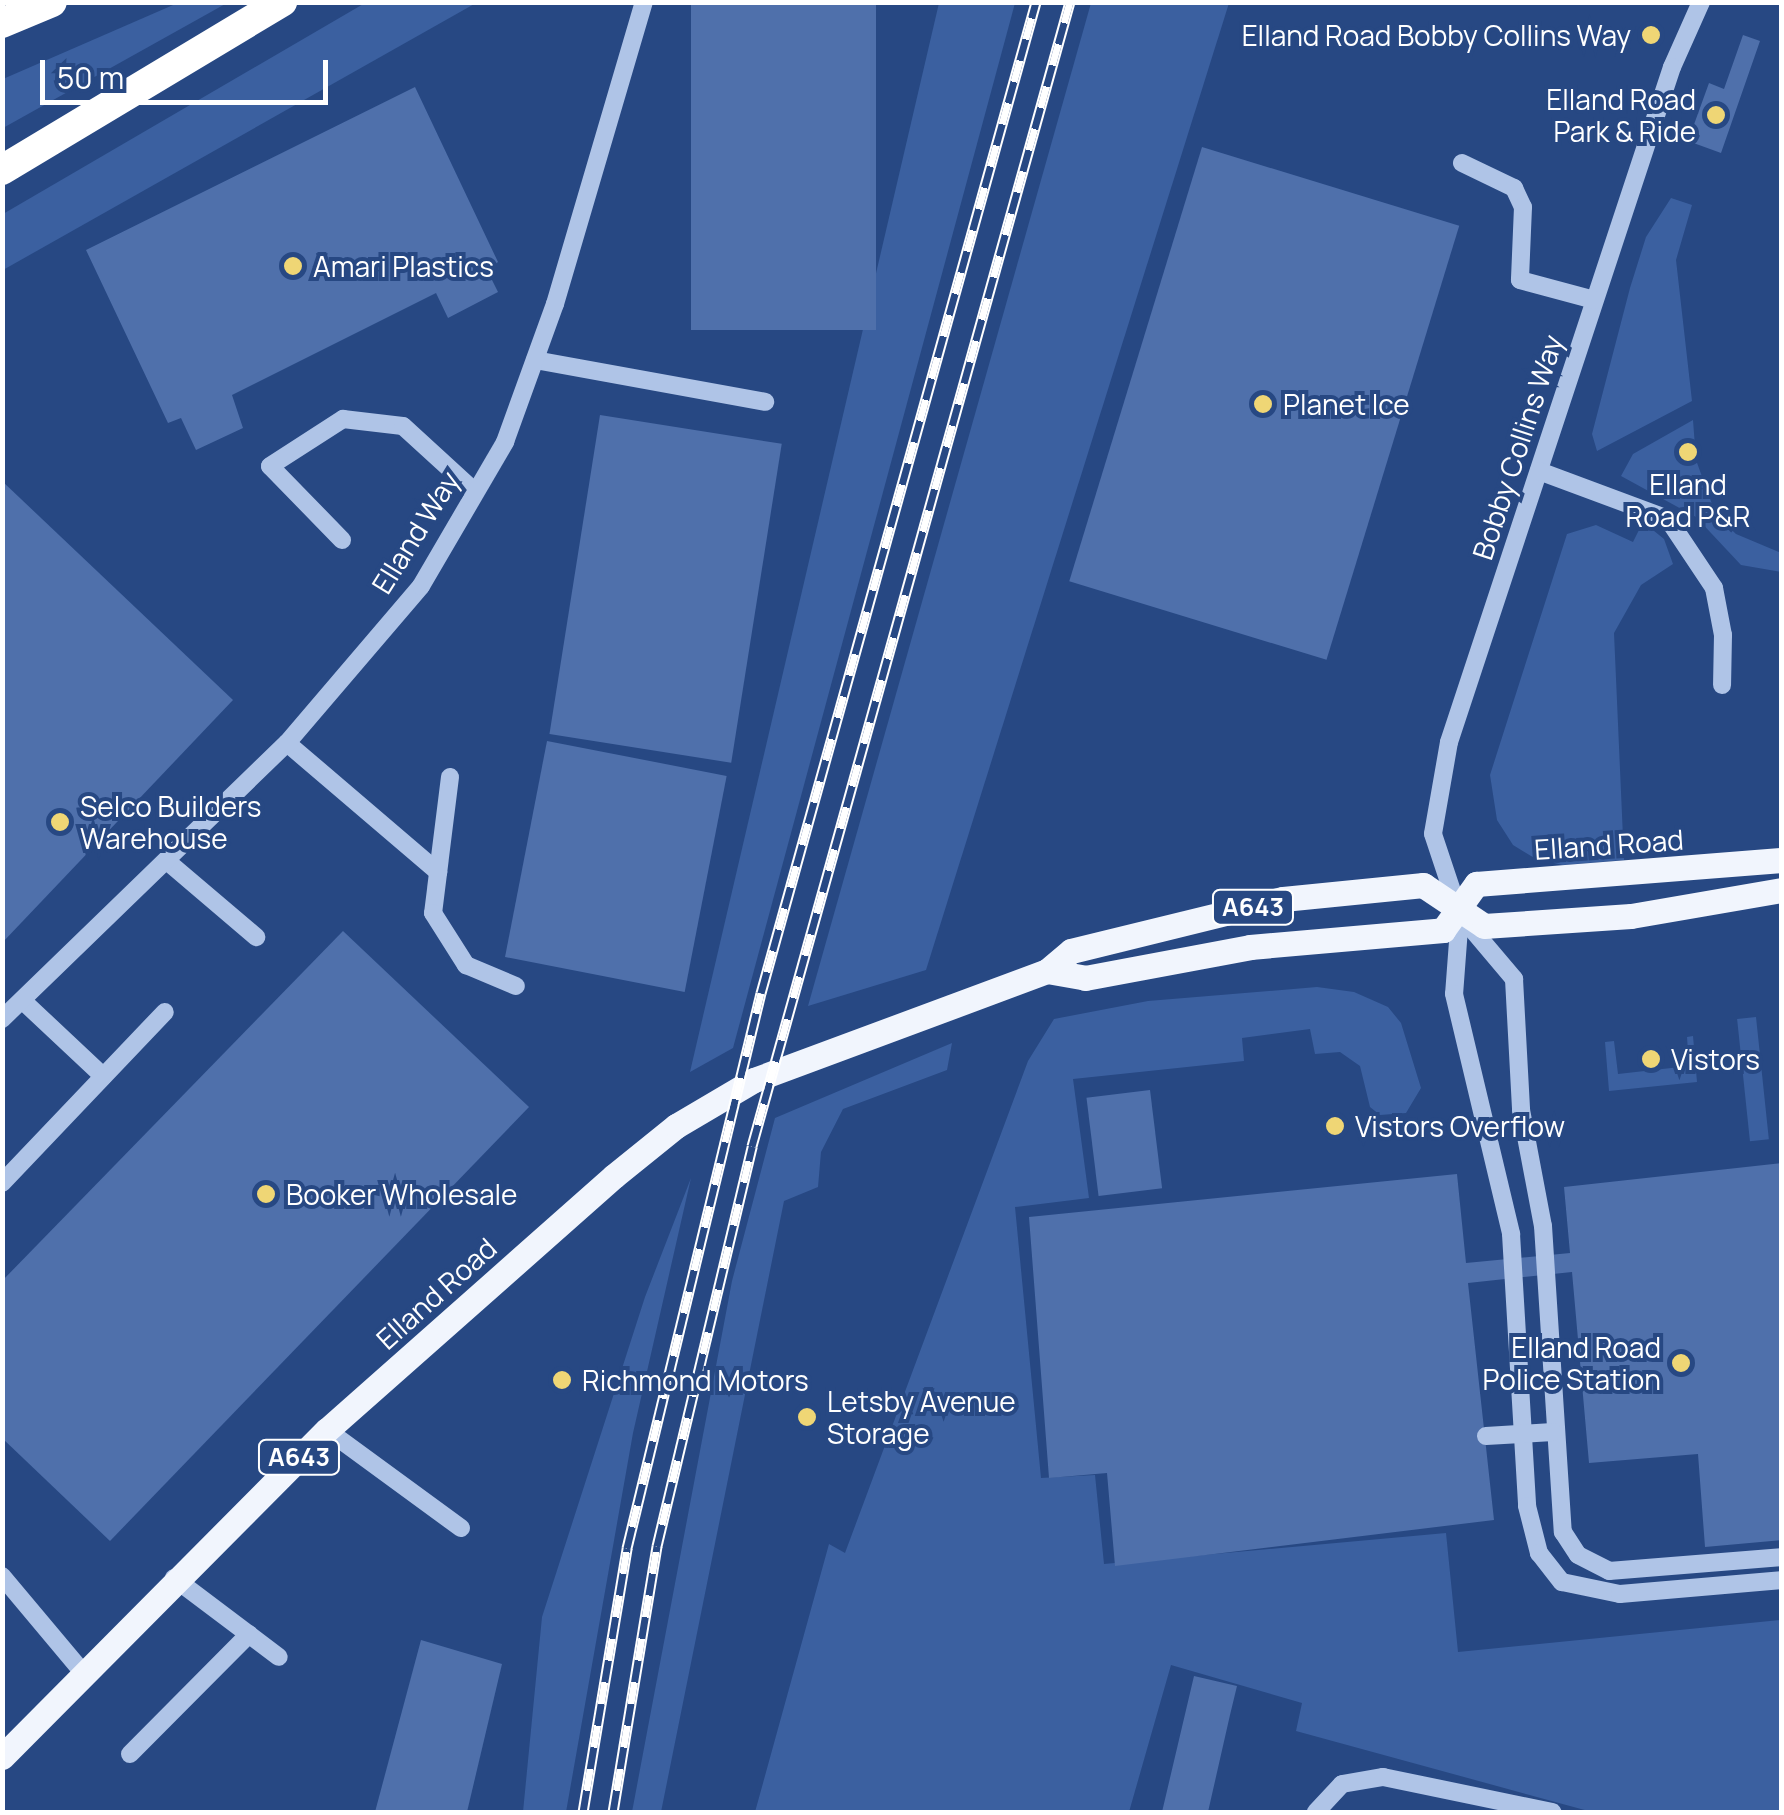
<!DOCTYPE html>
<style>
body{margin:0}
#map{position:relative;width:1784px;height:1815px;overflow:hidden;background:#274883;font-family:Manrope,sans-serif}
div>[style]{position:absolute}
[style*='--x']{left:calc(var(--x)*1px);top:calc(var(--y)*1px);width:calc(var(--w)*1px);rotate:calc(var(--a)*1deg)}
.green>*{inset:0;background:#3b60a0;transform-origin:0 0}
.building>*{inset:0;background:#4f70ab;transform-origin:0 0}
.minor>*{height:18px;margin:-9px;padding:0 9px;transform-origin:9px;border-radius:9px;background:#afc4e7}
.major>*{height:25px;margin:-12.5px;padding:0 12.5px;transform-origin:12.5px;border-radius:12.5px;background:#f1f5fd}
.highway>*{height:30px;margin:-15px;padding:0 15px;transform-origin:15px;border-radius:15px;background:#fff}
.rail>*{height:11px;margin-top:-5.5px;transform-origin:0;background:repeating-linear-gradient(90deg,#274883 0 22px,#fff 0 44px);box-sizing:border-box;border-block:2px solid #fff}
.dots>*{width:28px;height:28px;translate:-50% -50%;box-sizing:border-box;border:5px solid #274883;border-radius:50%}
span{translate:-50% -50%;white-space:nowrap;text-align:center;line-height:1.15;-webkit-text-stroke:8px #274883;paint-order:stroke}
.shield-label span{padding:2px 8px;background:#274883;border:2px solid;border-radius:8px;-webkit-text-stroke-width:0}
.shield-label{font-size:25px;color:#fff;font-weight:700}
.poi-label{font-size:28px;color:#fff}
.right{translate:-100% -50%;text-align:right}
.left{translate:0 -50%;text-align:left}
.street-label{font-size:28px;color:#fff}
.frame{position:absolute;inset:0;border:5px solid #fff;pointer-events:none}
.scale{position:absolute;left:40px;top:60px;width:288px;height:45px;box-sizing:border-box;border:5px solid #fff;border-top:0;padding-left:12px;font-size:30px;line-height:35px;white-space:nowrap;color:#fff;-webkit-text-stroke:8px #274883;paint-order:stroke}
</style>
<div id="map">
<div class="green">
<i style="clip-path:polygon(180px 2px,227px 3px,3px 128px,3px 79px)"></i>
<i style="clip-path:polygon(365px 3px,476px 3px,3px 270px,3px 214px)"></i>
<i style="clip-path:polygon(939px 3px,1015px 3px,733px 1048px,690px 1072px)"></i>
<i style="clip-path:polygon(1091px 3px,1229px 3px,926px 970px,808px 1006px)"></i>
<i style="clip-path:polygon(1671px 198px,1692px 205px,1676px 260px,1692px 401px,1597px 451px,1592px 434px,1630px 288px,1646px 237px)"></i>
<i style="clip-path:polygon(1693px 420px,1696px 460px,1716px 515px,1736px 534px,1781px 553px,1781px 572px,1741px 565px,1696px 517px,1621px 476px,1633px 454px)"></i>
<i style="clip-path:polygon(1643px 522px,1664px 539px,1673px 564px,1641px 585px,1614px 633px,1624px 860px,1563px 865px,1536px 859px,1513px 845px,1497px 820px,1490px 775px,1567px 534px,1596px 525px,1633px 542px)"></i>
<i style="clip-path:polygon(1317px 987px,1354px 992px,1388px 1007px,1401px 1023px,1421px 1088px,1406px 1113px,1380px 1115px,1370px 1107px,1360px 1066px,1340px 1052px,1315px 1054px,1310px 1029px,1242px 1038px,1244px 1061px,1073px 1079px,1089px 1198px,1015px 1207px,1041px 1478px,1095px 1475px,1104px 1564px,1446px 1533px,1458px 1652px,1781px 1620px,1781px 1812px,1592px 1812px,1296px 1731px,1302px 1703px,1171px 1665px,1129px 1812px,755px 1812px,829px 1544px,845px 1553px,1028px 1061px,1054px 1019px,1148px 1001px)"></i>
<i style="left:1756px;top:1017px;width:123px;height:19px;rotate:84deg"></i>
<i style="clip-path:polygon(1693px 1036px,1697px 1082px,1609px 1091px,1605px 1042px,1614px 1041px,1618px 1074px,1689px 1066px,1687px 1037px)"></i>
<i style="clip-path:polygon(952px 1043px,947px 1070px,843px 1109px,821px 1152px,818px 1187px,784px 1201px,661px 1812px,632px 1812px,732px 1281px,775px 1118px)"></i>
<i style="clip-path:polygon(691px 1178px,633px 1433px,566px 1812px,523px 1812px,542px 1617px,645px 1297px)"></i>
</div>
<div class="building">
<i style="left:691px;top:2px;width:185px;height:328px"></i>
<i style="clip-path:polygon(1743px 35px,1760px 41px,1721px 153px,1688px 141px,1709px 83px,1724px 89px)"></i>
<i style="clip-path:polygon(415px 87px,498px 262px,487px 270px,498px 292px,448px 318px,436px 293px,232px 395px,243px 428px,196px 450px,181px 418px,168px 423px,86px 250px)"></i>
<i style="left:1202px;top:147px;width:269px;height:454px;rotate:17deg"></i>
<i style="left:600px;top:415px;width:184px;height:323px;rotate:9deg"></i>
<i style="clip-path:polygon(2px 481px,233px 700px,2px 943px)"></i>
<i style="left:547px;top:741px;width:183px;height:220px;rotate:11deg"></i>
<i style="clip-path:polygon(343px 931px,529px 1107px,110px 1541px,2px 1438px,2px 1281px)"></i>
<i style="left:1150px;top:1090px;width:99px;height:64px;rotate:83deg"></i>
<i style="clip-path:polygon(1782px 1163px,1782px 1540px,1705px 1547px,1698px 1454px,1589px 1463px,1572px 1272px,1468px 1283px,1494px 1520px,1115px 1566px,1107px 1473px,1049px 1478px,1029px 1217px,1457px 1174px,1466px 1263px,1570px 1253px,1564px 1187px)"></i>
<i style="clip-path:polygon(421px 1640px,502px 1664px,467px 1812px,375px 1812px)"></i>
<i style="clip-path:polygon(1194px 1676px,1237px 1686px,1230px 1715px,1208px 1812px,1162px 1812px)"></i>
</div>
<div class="minor">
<i style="--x:1701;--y:2;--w:71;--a:114"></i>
<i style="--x:1672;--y:67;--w:711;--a:108.28"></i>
<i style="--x:1449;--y:742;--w:93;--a:99.9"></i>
<i style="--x:1433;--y:834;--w:85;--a:71.6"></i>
<i style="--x:1460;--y:915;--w:84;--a:49.8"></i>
<i style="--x:1514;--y:979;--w:131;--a:86.9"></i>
<i style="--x:1521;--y:1110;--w:118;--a:79.3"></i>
<i style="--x:1543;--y:1226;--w:307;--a:86.3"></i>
<i style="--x:1563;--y:1532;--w:27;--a:57"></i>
<i style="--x:1578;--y:1555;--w:35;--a:27"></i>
<i style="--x:1609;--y:1571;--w:174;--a:-4.6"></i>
<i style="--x:1462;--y:163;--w:58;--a:25.7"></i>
<i style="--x:1514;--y:188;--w:21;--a:65"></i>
<i style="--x:1523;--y:207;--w:73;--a:92.4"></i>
<i style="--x:1520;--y:280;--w:77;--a:15.1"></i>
<i style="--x:535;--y:360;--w:234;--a:10.3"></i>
<i style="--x:1539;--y:471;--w:138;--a:20.4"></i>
<i style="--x:1668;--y:519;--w:83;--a:56.3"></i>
<i style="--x:1714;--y:588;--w:48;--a:79.2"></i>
<i style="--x:1723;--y:635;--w:50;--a:91.1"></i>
<i style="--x:342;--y:540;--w:103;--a:-134.2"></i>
<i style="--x:270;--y:466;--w:87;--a:-32.8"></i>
<i style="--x:343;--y:419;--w:60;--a:6.7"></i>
<i style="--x:403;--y:426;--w:95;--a:42.4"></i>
<i style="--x:287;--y:743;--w:199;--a:40.5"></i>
<i style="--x:450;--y:777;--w:137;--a:97.1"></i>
<i style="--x:433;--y:913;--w:62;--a:57.6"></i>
<i style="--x:466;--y:965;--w:54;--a:22.8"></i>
<i style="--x:168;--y:862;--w:116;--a:40.4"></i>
<i style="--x:1460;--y:915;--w:79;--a:94.3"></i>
<i style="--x:1454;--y:994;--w:247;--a:76.6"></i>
<i style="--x:1511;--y:1234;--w:272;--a:86.6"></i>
<i style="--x:1527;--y:1506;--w:49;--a:75.7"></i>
<i style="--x:1539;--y:1553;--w:37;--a:52"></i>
<i style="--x:1562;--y:1582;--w:59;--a:11.7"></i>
<i style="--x:1620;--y:1594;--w:163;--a:-4.9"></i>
<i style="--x:23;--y:1001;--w:110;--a:43.2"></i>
<i style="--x:2;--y:1019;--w:397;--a:-44.1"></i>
<i style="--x:287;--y:743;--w:206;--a:-49.5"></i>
<i style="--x:421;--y:586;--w:167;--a:-59.7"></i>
<i style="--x:505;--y:442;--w:147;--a:-70.1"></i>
<i style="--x:555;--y:304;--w:315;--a:-73.6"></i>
<i style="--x:2;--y:1183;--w:236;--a:-46.4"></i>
<i style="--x:327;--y:1430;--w:166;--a:36.2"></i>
<i style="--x:1486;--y:1436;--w:67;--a:-3.4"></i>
<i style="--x:2;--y:1576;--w:123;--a:50"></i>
<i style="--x:174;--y:1578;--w:131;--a:37"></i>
<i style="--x:130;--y:1754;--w:169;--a:-45.2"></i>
<i style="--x:1316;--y:1812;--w:38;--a:-47"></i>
<i style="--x:1342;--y:1784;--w:42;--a:-9.7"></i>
<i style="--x:1383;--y:1777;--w:173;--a:11.7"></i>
</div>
<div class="major">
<i style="--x:1047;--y:971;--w:39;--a:10"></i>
<i style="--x:1085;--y:978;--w:168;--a:-10.6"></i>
<i style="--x:1250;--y:947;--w:194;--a:-5"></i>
<i style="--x:1443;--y:930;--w:57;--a:-54.3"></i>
<i style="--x:1476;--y:884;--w:307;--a:-4.5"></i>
<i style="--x:2;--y:1757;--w:461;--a:-45.2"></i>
<i style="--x:327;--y:1430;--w:383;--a:-41.5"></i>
<i style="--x:614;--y:1176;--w:80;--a:-38.9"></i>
<i style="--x:676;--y:1126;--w:91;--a:-30.5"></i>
<i style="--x:754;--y:1080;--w:313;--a:-20.4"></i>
<i style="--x:1047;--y:971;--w:31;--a:-40"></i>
<i style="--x:1071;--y:951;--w:218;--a:-13.8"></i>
<i style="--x:1283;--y:899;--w:141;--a:-5.7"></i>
<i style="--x:1423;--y:885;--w:73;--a:33.9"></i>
<i style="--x:1484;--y:926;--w:147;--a:-3.9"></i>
<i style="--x:1631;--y:916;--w:153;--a:-9.8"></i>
</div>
<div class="highway">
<i style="--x:2;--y:23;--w:54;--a:-22.8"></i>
<i style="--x:2;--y:170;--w:327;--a:-31"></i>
</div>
<div class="rail">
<i style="--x:583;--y:1812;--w:268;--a:-80.5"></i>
<i style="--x:627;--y:1548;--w:571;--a:-76.43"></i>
<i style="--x:761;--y:993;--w:1028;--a:-74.49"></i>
<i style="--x:613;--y:1812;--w:270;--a:-80.6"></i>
<i style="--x:657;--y:1546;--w:411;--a:-76.6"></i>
<i style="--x:752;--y:1146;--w:1187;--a:-74.47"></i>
</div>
<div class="dots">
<i style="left:1651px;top:35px;background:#efd675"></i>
<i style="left:1716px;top:115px;background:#efd675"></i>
<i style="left:293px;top:266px;background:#efd675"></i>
<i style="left:1263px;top:404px;background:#efd675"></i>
<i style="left:1688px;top:452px;background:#efd675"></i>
<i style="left:60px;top:822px;background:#efd675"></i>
<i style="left:1651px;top:1059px;background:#efd675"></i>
<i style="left:1335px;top:1126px;background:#efd675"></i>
<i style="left:266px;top:1194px;background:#efd675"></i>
<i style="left:1681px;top:1363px;background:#efd675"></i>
<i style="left:562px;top:1380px;background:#efd675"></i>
<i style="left:807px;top:1417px;background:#efd675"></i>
</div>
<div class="shield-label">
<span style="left:1253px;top:907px">A643</span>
<span style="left:299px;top:1457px">A643</span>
</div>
<div class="poi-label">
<span class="right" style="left:1631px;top:35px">Elland Road Bobby Collins Way</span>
<span class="right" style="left:1696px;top:115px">Elland Road<br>Park &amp; Ride</span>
<span class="left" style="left:313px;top:266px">Amari Plastics</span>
<span class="left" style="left:1283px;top:404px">Planet Ice</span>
<span style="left:1688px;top:500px">Elland<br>Road P&amp;R</span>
<span class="left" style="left:80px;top:822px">Selco Builders<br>Warehouse</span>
<span class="left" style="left:1671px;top:1059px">Vistors</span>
<span class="left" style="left:1355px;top:1126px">Vistors Overflow</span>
<span class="left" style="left:286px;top:1194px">Booker Wholesale</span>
<span class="right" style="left:1661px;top:1363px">Elland Road<br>Police Station</span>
<span class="left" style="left:582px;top:1380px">Richmond Motors</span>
<span class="left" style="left:827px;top:1417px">Letsby Avenue<br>Storage</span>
</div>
<div class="street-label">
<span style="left:1517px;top:447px;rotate:-72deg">Bobby Collins Way</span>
<span style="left:415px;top:532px;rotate:-58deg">Elland Way</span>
<span style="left:1609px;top:844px;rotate:-4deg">Elland Road</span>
<span style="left:436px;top:1293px;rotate:-42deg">Elland Road</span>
</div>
<div class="frame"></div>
<div class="scale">50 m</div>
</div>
